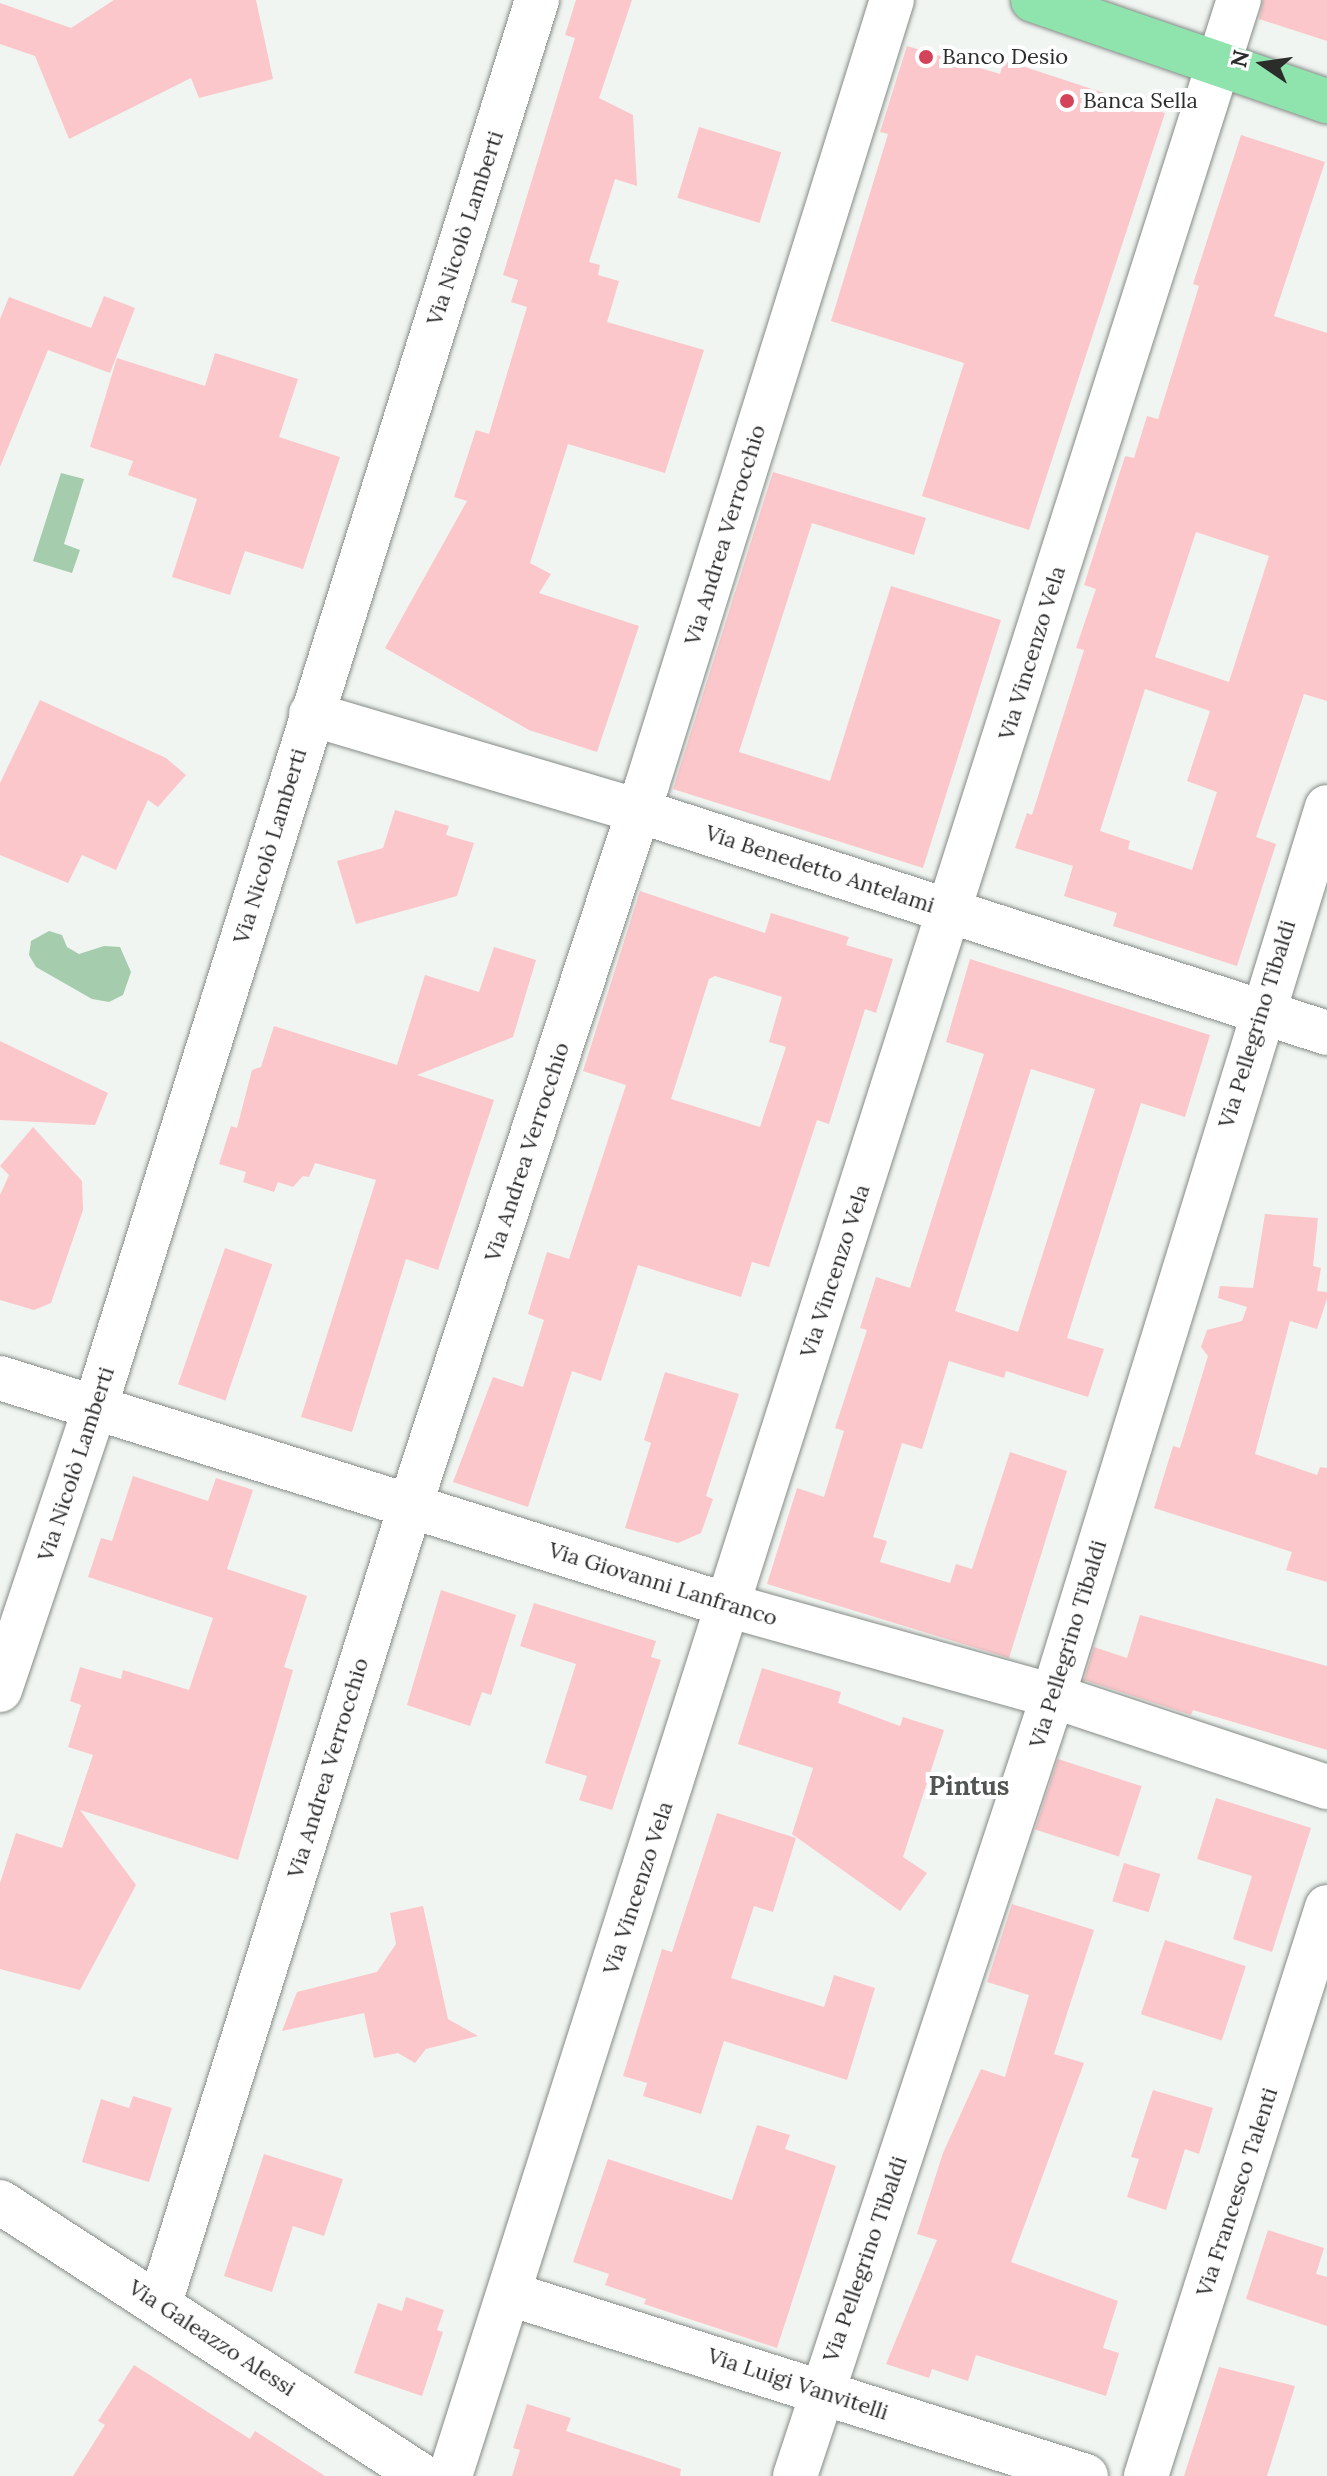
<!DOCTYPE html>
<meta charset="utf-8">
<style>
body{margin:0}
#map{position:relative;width:1327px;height:2476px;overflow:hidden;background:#f0f5f1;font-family:Lora,serif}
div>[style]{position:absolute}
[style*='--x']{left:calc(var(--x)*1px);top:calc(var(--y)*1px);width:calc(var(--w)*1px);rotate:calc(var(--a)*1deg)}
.water>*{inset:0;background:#a5ccad}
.building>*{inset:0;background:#fbc7ca;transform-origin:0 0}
.roads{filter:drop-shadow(0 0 2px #868b87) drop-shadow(0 0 2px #868b87)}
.minor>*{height:44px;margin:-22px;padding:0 22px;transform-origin:22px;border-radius:22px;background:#fff}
.major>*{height:44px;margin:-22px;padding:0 22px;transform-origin:22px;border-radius:22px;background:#8fe3ad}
.dots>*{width:22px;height:22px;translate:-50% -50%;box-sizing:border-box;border:4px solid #fff;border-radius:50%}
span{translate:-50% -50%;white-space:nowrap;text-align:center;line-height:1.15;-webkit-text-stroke:8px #fff;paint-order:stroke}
.poi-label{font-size:22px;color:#2b2d2b}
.left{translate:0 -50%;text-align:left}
.street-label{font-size:22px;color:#2b2d2b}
.quarter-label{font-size:26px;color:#515652;font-weight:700}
.north{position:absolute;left:1223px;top:24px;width:80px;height:80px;-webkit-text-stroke:6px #fff;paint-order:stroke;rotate:283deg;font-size:22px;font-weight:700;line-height:32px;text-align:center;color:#2b2d2b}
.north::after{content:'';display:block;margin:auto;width:28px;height:36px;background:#2b2d2b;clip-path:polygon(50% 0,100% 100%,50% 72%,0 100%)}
</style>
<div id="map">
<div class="water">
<i style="clip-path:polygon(61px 473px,84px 479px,64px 544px,80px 550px,72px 573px,33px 561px)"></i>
<i style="clip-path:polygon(49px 931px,62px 935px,67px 947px,79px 954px,104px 946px,120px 947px,131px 972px,123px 995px,109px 1002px,92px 999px,36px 967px,29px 955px,31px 941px)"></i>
</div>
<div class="building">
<i style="clip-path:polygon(114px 0,256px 0,273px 79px,199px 98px,191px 78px,69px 139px,35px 56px,0 44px,0 3px,71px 28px)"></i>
<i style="clip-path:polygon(576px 0,632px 0,599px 98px,633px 115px,637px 186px,615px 179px,589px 262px,600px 265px,598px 275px,619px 281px,607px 322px,704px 350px,665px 473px,568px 444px,530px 563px,551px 574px,539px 593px,639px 626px,597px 752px,529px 730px,385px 648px,467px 501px,454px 497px,476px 430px,489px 434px,527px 307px,511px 302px,518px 280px,503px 275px,575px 38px,565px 35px)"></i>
<i style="clip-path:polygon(1263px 0,1327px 0,1327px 41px,1259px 19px)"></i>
<i style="clip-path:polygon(907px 46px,1000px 74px,1004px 60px,1165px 113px,1029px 530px,922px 496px,964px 363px,831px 321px,888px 134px,880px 132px)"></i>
<i style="left:699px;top:127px;width:86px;height:74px;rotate:17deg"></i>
<i style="clip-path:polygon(evenodd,1241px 135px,1325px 162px,1274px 316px,1327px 333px,1327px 701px,1304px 694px,1256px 837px,1276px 844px,1237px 966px,1113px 926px,1117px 913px,1064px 896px,1073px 866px,1015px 848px,1027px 813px,1032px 815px,1084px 650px,1076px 648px,1096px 589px,1084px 585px,1125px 456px,1134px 458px,1147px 416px,1158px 419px,1199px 286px,1193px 284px,1241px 135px,1196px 532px,1269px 556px,1229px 682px,1155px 657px,1196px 532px,1241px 135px,1145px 689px,1210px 711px,1187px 781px,1217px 792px,1192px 870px,1128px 849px,1130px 841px,1100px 831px,1145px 689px)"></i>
<i style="clip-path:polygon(104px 296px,135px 308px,110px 373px,48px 350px,0 467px,0 319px,9px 297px,91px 328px)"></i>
<i style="clip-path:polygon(215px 353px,298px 379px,279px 437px,340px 457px,303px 569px,245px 551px,230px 595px,172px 577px,197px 499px,128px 475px,133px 461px,90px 447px,117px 358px,205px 386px)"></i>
<i style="clip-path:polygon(773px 472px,926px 518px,914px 555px,812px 523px,739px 752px,830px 781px,891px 586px,1001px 620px,923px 868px,673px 789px)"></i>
<i style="clip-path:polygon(40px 700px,166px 758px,186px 775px,158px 807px,148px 800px,116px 870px,82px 855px,68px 883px,0 855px,0 783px)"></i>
<i style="clip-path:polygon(395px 810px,449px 826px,446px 835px,474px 843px,457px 896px,356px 924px,337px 861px,383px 848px)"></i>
<i style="clip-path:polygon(evenodd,640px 891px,765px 933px,771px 913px,849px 937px,846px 945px,893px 959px,876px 1013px,865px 1009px,829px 1124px,817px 1120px,769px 1267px,752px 1262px,741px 1297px,638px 1265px,601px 1381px,572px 1371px,528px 1507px,453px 1482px,493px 1377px,523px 1387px,544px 1320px,528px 1314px,547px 1252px,569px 1259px,626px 1085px,583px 1071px,640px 891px,715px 976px,782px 997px,769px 1042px,786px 1047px,760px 1127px,671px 1099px,709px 979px,715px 976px)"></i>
<i style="clip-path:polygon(494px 947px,536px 960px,513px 1037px,417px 1075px,494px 1100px,438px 1270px,406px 1259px,352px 1432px,301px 1417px,376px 1180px,315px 1163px,309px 1177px,303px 1176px,293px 1187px,278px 1182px,274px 1192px,243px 1182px,246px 1172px,219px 1164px,231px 1126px,237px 1128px,252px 1070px,261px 1067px,274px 1026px,397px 1065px,425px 975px,479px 992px)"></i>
<i style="clip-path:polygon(evenodd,970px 959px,1210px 1035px,1185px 1117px,1141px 1103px,1067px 1338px,1104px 1349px,1088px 1397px,1006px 1371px,1004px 1378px,949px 1361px,922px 1449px,902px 1443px,873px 1537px,887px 1541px,880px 1562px,950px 1583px,956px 1564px,972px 1569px,1010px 1452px,1067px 1471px,1009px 1658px,767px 1584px,797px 1488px,824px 1497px,844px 1431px,835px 1428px,867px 1330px,860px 1328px,876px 1277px,910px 1288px,984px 1054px,946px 1042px,970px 959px,1031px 1069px,1095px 1089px,1018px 1332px,955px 1311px,1031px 1069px)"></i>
<i style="clip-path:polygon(0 1041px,108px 1093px,95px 1125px,0 1120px)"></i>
<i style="clip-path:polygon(33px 1127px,82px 1181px,83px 1210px,51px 1303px,34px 1310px,0 1300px,0 1195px,9px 1175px,0 1166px)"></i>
<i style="clip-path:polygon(1265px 1214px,1318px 1218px,1313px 1266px,1321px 1268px,1317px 1291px,1327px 1292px,1327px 1299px,1317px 1329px,1290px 1321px,1255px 1454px,1317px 1475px,1320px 1467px,1327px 1468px,1327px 1582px,1286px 1570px,1292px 1552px,1154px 1508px,1173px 1446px,1180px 1448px,1208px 1356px,1201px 1347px,1207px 1330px,1242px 1321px,1247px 1307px,1218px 1298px,1220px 1286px,1253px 1288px)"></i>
<i style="left:225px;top:1248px;width:50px;height:144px;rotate:19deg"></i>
<i style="clip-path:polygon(665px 1372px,739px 1394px,706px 1496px,713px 1499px,701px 1533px,678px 1543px,625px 1528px,651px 1443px,644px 1440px)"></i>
<i style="clip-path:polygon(133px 1476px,208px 1501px,216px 1478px,253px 1490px,227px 1569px,307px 1596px,284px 1667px,293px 1670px,238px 1860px,80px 1810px,136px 1885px,80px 1990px,0 1969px,0 1883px,16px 1833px,62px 1848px,93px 1755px,68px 1747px,81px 1705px,70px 1701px,80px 1667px,121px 1679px,123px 1670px,189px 1690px,213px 1618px,88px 1577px,101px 1538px,112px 1541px)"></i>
<i style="clip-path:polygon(441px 1590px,516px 1615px,491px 1695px,482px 1692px,470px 1726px,407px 1705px)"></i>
<i style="clip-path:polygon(534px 1603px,656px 1641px,651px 1657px,661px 1660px,612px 1810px,579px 1800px,587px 1776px,545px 1763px,576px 1664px,520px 1646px)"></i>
<i style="clip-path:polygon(1140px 1615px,1327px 1666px,1327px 1750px,1193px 1710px,1191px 1715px,1084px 1680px,1094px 1647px,1127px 1658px)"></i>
<i style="clip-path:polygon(762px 1668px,841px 1692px,838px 1703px,900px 1726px,903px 1717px,944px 1730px,903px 1857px,927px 1873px,900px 1911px,792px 1834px,813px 1768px,738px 1744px)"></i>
<i style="left:1058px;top:1759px;width:88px;height:74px;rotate:18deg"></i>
<i style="clip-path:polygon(1216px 1798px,1311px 1828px,1272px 1952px,1233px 1939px,1252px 1876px,1197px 1859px)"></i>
<i style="clip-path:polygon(717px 1813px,796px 1838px,773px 1912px,754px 1906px,731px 1978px,824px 2007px,834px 1975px,875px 1988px,847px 2080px,724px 2041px,701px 2114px,643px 2096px,647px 2083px,623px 2076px,662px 1949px,672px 1952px)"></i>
<i style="left:1124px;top:1863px;width:38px;height:40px;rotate:17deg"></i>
<i style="clip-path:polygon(1012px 1904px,1094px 1930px,1054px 2054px,1084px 2063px,1011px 2262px,1118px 2301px,1103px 2348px,1119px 2353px,1106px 2396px,976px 2355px,968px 2381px,932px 2369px,929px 2378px,886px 2364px,937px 2240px,917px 2234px,943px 2153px,981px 2069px,1005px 2077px,1029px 1995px,987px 1982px)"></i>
<i style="clip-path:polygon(423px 1906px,448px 2019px,478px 2036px,426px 2049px,415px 2063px,398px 2053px,374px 2058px,364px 2013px,282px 2031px,297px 1992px,377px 1972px,396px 1944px,390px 1913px)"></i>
<i style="left:1165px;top:1940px;width:85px;height:78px;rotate:18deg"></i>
<i style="clip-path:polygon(1153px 2090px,1213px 2108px,1199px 2154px,1185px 2149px,1166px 2210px,1127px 2197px,1139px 2159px,1131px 2157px)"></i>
<i style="clip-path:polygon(133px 2096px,172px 2108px,149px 2182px,82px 2162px,101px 2099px,129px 2108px)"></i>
<i style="clip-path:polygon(757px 2125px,790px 2135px,785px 2149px,836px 2166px,777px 2348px,644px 2304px,646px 2299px,605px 2285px,609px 2274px,573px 2262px,608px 2159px,732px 2200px)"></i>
<i style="clip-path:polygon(264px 2154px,343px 2179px,324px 2236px,293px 2226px,272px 2292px,224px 2276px)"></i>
<i style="clip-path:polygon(1268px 2230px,1324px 2248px,1316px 2274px,1327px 2277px,1327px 2326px,1246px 2299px)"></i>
<i style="clip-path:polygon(406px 2297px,444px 2310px,437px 2330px,443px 2332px,422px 2396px,354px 2373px,378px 2303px,402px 2311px)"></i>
<i style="clip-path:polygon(134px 2365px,250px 2439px,255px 2431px,325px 2476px,73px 2476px,105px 2425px,98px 2421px)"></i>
<i style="clip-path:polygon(1219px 2367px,1295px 2386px,1267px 2476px,1184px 2476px)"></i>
<i style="clip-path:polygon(527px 2404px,571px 2418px,566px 2431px,681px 2469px,680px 2476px,512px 2476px,520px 2450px,513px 2448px)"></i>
</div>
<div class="roads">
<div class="minor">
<i style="--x:311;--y:714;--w:342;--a:16.5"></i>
<i style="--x:639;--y:811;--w:723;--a:17.88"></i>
<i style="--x:0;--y:1378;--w:762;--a:17.34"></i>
<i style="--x:727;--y:1605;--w:338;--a:15.6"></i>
<i style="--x:1053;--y:1696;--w:289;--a:18.4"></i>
<i style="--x:0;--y:1690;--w:298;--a:-71.4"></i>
<i style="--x:95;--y:1408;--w:1476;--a:-72.57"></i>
<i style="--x:0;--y:2202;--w:503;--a:33"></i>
<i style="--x:510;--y:2294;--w:604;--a:17.54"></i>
<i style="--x:160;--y:2303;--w:871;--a:-72.56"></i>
<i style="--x:421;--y:1472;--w:723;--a:-71.79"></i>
<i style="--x:647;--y:785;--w:822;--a:-72.67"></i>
<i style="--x:450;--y:2476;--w:2599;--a:-72.33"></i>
<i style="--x:795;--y:2476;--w:822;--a:-71.7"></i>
<i style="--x:1053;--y:1696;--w:930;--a:-72.87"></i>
<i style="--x:1146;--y:2476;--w:597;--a:-72.35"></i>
</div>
<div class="major">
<i style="--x:1033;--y:0;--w:311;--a:19"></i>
</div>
</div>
<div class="dots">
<i style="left:926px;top:57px;background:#d3435a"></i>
<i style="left:1067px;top:101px;background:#d3435a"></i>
</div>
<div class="poi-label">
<span class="left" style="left:942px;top:57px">Banco Desio</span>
<span class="left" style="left:1083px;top:101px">Banca Sella</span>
</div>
<div class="street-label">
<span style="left:465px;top:228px;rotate:-72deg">Via Nicolò Lamberti</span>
<span style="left:725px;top:535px;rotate:-73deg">Via Andrea Verrocchio</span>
<span style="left:1032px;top:653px;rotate:-73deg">Via Vincenzo Vela</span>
<span style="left:270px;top:846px;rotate:-73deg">Via Nicolò Lamberti</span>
<span style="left:820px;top:869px;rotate:18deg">Via Benedetto Antelami</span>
<span style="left:1257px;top:1024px;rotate:-73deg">Via Pellegrino Tibaldi</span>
<span style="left:527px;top:1152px;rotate:-72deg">Via Andrea Verrocchio</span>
<span style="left:835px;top:1271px;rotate:-72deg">Via Vincenzo Vela</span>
<span style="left:76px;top:1464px;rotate:-72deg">Via Nicolò Lamberti</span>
<span style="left:663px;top:1584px;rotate:17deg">Via Giovanni Lanfranco</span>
<span style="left:1068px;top:1644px;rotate:-73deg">Via Pellegrino Tibaldi</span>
<span style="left:328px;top:1768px;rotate:-73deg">Via Andrea Verrocchio</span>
<span style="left:638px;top:1888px;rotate:-72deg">Via Vincenzo Vela</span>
<span style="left:1237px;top:2192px;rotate:-72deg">Via Francesco Talenti</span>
<span style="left:865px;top:2259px;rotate:-71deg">Via Pellegrino Tibaldi</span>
<span style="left:212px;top:2338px;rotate:33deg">Via Galeazzo Alessi</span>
<span style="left:798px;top:2384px;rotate:18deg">Via Luigi Vanvitelli</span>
</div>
<div class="quarter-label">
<span style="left:969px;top:1786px">Pintus</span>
</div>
<div class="north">N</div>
</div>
